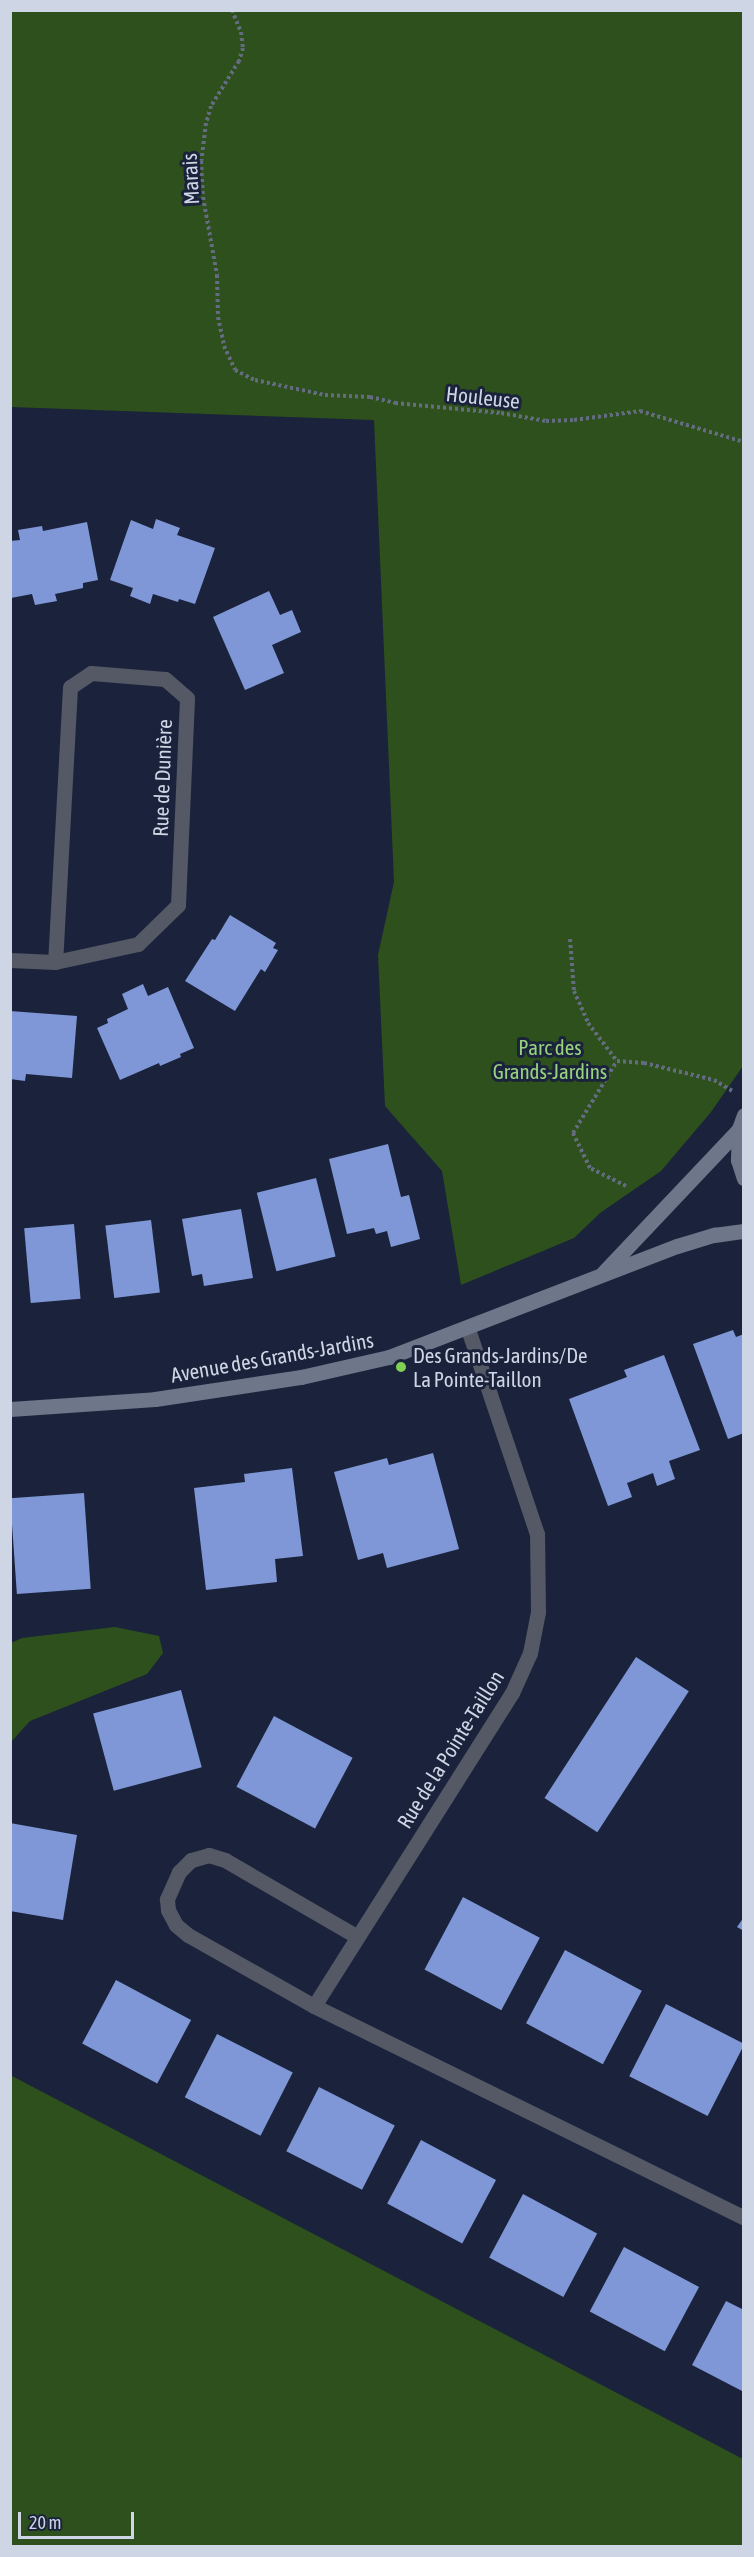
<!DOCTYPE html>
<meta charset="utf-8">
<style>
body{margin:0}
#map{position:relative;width:754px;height:2557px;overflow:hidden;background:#1a233b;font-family:"Asap Condensed",sans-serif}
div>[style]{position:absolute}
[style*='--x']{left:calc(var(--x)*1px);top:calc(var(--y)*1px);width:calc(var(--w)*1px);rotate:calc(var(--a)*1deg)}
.green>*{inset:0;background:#2e501c}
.building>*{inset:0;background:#7f97d7;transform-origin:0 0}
.path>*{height:4px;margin-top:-2px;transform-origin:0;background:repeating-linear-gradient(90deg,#646c81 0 3px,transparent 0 6px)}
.street>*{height:15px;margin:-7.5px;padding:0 7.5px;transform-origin:7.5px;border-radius:7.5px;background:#545965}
.secondary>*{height:15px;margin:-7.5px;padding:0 7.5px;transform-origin:7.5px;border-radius:7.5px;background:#6e768a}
.dots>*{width:16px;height:16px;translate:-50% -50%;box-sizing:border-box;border:3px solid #1a233b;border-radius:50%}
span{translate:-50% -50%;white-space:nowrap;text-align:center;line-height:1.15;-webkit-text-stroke:6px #1a233b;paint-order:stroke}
.street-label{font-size:21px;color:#ced5e5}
.park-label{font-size:21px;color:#98d27e}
.poi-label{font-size:21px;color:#ced5e5}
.left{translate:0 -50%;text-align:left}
.frame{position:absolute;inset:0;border:12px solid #ced5e5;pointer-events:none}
.scale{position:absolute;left:18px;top:2512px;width:116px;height:27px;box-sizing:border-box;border:3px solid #ced5e5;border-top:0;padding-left:8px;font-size:18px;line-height:21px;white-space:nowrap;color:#ced5e5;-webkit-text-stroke:4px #1a233b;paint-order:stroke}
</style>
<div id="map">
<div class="green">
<i style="clip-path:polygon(10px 11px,743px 11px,743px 1066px,711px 1112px,661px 1171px,600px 1213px,574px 1238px,461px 1285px,442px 1171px,385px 1106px,378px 955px,394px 882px,374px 420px,11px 407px)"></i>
<i style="clip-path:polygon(115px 1627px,159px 1636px,163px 1653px,147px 1674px,30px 1721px,11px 1742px,11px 1643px,22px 1638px)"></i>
<i style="clip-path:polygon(10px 2075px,743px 2459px,743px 2546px,11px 2546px)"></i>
</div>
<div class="building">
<i style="clip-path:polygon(156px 519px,180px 528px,177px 535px,215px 548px,195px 604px,179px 599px,178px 602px,153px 594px,150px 604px,130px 596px,133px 588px,110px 580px,131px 520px,153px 529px)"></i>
<i style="clip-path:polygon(87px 522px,98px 580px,83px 583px,83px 588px,55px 594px,57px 601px,35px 605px,32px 594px,11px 598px,10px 541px,20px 540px,18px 530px,42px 526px,43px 531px)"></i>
<i style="clip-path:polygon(269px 591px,280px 615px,292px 610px,301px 632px,272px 645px,284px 673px,245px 690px,213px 617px)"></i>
<i style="clip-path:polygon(230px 915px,276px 943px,273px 948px,278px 950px,265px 972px,261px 969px,235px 1011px,185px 981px,212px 939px,215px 940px)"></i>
<i style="clip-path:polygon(143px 984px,148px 996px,168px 987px,194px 1048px,180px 1054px,181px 1057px,160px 1066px,159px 1063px,120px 1080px,97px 1028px,108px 1023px,107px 1019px,128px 1009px,122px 994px)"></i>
<i style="clip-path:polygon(10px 1011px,77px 1016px,72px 1078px,26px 1074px,25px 1081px,10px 1079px)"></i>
<i style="clip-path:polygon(388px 1144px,401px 1197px,409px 1195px,420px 1239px,391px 1247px,387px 1231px,376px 1234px,374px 1228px,347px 1234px,329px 1159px)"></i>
<i style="left:316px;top:1178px;width:81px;height:61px;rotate:76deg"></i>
<i style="clip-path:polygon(241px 1209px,253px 1278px,204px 1286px,202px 1274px,192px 1276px,182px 1219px)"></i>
<i style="left:151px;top:1220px;width:73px;height:46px;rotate:83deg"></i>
<i style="left:74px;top:1224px;width:75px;height:50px;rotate:85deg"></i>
<i style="clip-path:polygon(733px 1330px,736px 1337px,744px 1334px,744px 1433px,728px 1439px,693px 1344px)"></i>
<i style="clip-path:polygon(664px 1355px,700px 1450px,669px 1461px,675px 1479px,657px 1486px,653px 1473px,627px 1483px,632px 1497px,608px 1506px,569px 1399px,627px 1377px,624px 1370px)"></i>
<i style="clip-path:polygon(433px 1453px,459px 1549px,387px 1568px,383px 1553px,358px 1560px,334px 1472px,387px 1458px,389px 1465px)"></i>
<i style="clip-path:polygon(292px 1468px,303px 1556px,275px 1559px,277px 1582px,206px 1590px,194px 1488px,245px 1482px,244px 1474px)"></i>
<i style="left:84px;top:1493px;width:96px;height:74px;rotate:86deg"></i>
<i style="left:636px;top:1657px;width:63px;height:168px;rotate:33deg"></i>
<i style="left:181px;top:1690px;width:80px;height:91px;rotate:75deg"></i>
<i style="left:274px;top:1716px;width:89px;height:80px;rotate:28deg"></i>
<i style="clip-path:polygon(10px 1823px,77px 1835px,63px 1920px,10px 1911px)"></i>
<i style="left:463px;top:1897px;width:87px;height:82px;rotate:28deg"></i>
<i style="clip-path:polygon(744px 1917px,744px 1931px,737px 1927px)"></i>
<i style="left:565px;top:1950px;width:87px;height:83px;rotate:28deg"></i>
<i style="left:116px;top:1980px;width:85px;height:72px;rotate:28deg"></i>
<i style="left:666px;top:2004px;width:88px;height:81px;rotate:27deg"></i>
<i style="left:217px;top:2034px;width:85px;height:71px;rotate:27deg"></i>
<i style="left:319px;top:2087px;width:85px;height:72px;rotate:27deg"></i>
<i style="left:421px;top:2140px;width:85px;height:72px;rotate:28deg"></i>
<i style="left:523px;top:2194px;width:84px;height:72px;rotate:28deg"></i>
<i style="left:624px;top:2247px;width:85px;height:73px;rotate:28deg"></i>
<i style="clip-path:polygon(726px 2301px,744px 2310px,744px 2392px,692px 2365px)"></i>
</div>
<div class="path">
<i style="--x:232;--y:10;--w:24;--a:68"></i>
<i style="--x:241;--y:32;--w:16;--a:83"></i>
<i style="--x:243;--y:48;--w:14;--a:107"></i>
<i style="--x:239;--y:61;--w:53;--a:121.9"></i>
<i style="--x:211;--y:106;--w:18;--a:106"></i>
<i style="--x:206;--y:123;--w:38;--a:97"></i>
<i style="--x:201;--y:161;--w:36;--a:87"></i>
<i style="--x:203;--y:197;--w:79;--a:79.8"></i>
<i style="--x:217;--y:275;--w:42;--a:88.6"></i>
<i style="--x:218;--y:317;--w:30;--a:78"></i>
<i style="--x:224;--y:346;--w:26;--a:65"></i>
<i style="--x:235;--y:370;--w:22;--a:27"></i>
<i style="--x:255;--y:380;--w:72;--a:12.1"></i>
<i style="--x:325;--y:395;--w:45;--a:2.5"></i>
<i style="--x:370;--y:397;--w:26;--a:13"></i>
<i style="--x:395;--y:403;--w:106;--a:5.4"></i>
<i style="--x:501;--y:413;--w:46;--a:10.1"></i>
<i style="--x:546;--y:421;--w:28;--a:-2"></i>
<i style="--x:574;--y:420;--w:67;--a:-7.8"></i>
<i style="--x:640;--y:411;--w:109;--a:16.6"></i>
<i style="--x:570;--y:939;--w:52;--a:85.6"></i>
<i style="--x:574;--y:991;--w:35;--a:66"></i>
<i style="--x:588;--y:1023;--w:48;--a:52.7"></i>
<i style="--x:626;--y:1186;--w:40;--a:-153.4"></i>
<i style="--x:590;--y:1168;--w:39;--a:-116"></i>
<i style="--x:573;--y:1133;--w:84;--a:-58.6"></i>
<i style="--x:617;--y:1061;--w:27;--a:4"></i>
<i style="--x:644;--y:1063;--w:72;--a:13.7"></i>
<i style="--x:714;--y:1080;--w:21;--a:31"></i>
</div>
<div class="street">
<i style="--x:10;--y:960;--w:45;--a:2.5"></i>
<i style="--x:55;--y:962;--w:85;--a:-12.2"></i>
<i style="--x:138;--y:944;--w:56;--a:-44.3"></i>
<i style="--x:178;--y:905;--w:207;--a:-87.5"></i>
<i style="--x:187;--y:698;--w:29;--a:-139"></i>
<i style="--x:165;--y:679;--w:74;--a:-175.4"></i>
<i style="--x:91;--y:673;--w:25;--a:146"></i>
<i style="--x:70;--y:687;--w:275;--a:93.1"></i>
<i style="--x:356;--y:1936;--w:151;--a:-149.9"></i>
<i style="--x:225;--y:1860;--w:17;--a:-163"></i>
<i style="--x:209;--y:1855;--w:19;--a:164"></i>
<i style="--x:191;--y:1860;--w:17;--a:135"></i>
<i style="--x:179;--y:1872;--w:30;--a:114"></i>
<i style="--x:167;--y:1899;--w:11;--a:85"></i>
<i style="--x:168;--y:1910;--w:17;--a:62"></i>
<i style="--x:176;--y:1925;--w:16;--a:40"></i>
<i style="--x:188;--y:1935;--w:145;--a:29.4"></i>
<i style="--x:314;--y:2006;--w:479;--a:26.2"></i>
<i style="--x:314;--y:2006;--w:370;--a:-57.7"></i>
<i style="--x:512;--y:1693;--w:44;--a:-65.8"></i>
<i style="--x:530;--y:1653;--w:42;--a:-79"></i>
<i style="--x:538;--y:1612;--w:78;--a:-90.7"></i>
<i style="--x:537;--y:1534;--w:216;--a:-108.6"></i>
</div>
<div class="secondary">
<i style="--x:744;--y:1115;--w:15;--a:110"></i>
<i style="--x:739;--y:1129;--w:31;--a:92"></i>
<i style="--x:738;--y:1160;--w:19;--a:72"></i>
<i style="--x:603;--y:1273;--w:198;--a:-46.6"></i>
<i style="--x:10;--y:1409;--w:145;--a:-3.9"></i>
<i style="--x:155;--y:1399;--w:148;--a:-8.6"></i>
<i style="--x:301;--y:1377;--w:90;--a:-12.8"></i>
<i style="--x:389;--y:1357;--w:309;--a:-21.1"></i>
<i style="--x:677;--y:1246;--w:39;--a:-17"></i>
<i style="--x:714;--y:1235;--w:30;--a:-8"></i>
</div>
<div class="dots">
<i style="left:401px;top:1367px;background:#7ed153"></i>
</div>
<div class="street-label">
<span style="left:190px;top:179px;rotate:-93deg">Marais</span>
<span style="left:483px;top:397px;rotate:6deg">Houleuse</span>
<span style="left:162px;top:778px;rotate:-88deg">Rue de Dunière</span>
<span style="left:272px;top:1357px;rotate:-10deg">Avenue des Grands-Jardins</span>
<span style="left:450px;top:1749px;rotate:-58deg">Rue de la Pointe-Taillon</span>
</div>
<div class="park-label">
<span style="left:550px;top:1059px">Parc des<br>Grands-Jardins</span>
</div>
<div class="poi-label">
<span class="left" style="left:413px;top:1367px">Des Grands-Jardins/De<br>La Pointe-Taillon</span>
</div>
<div class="frame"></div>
<div class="scale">20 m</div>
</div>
